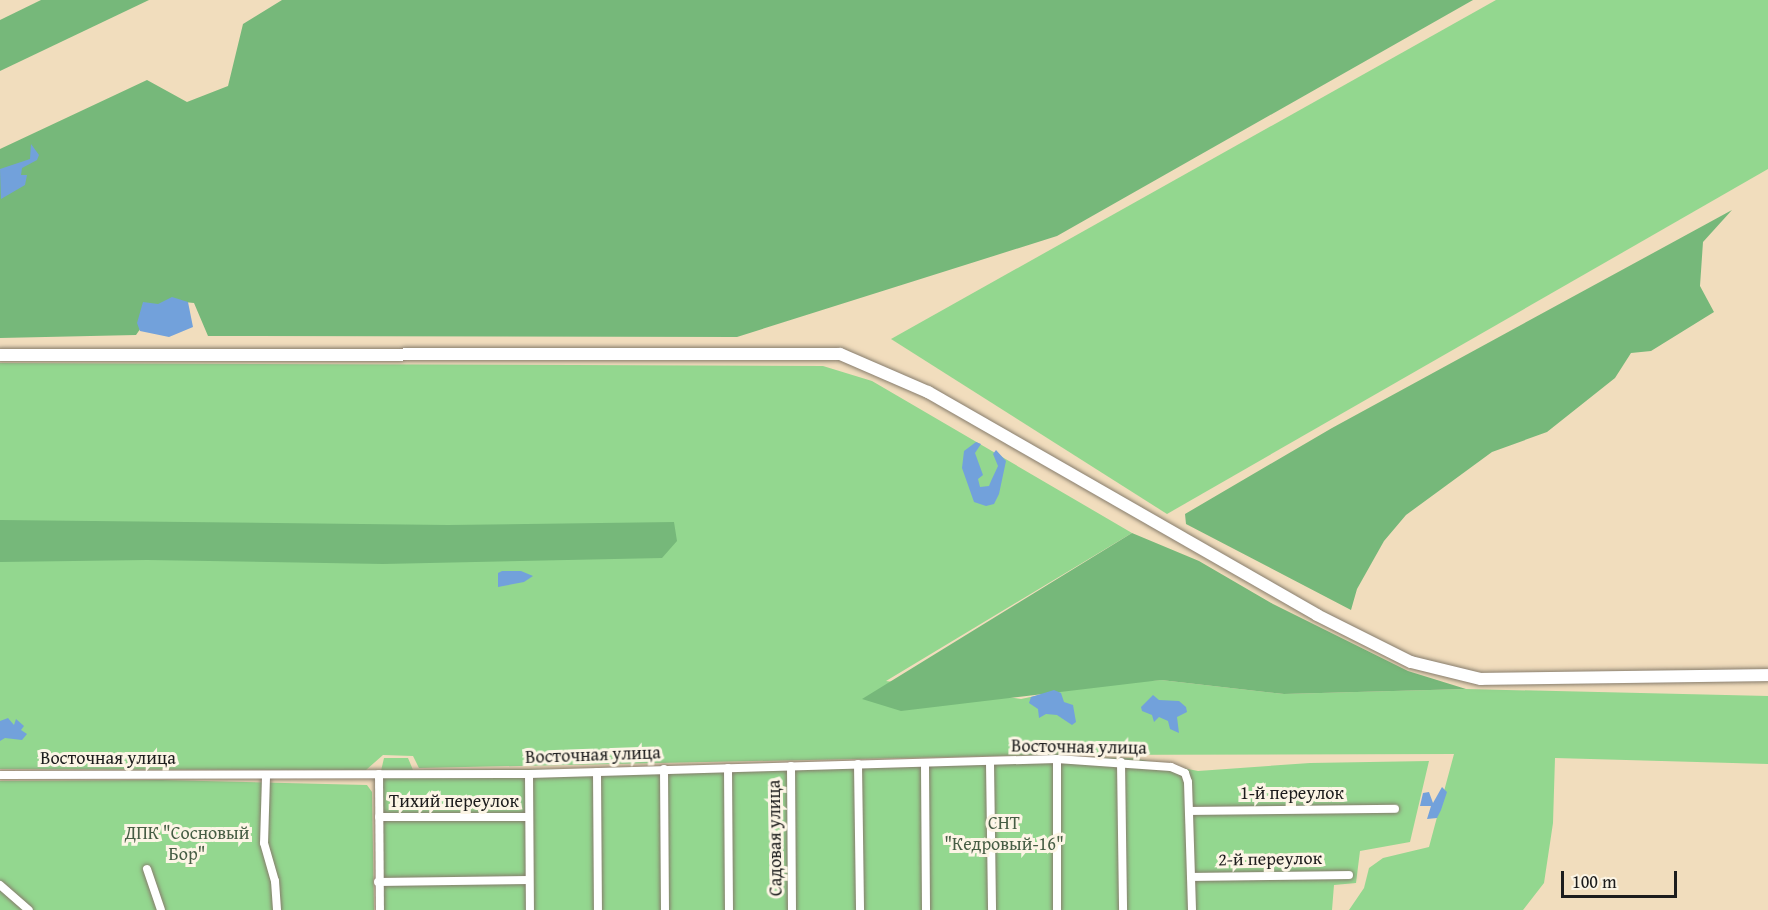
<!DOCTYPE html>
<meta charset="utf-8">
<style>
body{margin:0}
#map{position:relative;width:1768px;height:910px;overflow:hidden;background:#f1ddbd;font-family:"Gentium Book Plus",serif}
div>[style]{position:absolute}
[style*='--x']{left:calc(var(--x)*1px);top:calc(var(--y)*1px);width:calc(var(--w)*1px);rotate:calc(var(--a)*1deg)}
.green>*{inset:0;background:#93d78f}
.forest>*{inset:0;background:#76b87a}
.water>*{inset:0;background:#72a1db}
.roads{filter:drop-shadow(0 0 2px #867c6c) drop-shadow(0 0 2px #867c6c)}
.street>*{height:8px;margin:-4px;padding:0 4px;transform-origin:4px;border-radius:4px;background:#fff}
.secondary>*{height:12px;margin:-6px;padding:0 6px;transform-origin:6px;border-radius:6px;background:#fff}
span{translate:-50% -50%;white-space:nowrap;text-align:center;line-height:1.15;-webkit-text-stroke:6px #fcf5e5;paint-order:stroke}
.street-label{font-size:18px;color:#1c1c1c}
.park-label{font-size:18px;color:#465d44}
.scale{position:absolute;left:1561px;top:871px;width:116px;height:27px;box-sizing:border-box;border:3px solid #1c1c1c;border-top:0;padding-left:8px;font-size:18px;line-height:21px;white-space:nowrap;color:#1c1c1c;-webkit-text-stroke:4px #fcf5e5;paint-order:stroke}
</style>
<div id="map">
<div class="green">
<i style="clip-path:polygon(1496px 0,1768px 0,1768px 169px,1167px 514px,891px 339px)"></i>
<i style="clip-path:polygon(0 363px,823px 366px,872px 381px,1132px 533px,886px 681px,1021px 699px,1088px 685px,1161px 680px,1284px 694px,1466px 689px,1768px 696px,1768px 764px,1555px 758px,1553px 823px,1544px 883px,1523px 910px,1349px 910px,1364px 888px,1369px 868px,1383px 858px,1429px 847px,1454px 754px,1046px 755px,419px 768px,413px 756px,383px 755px,366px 770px,0 769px)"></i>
<i style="clip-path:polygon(1052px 757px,1133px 758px,1198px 771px,1310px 763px,1429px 761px,1410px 842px,1360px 851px,1356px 883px,1334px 885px,1332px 910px,382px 910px,381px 771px,384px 758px,408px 758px,413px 770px,594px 769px)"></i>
<i style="clip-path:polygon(162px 780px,367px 785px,372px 792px,374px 910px,0 910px,0 781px)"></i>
</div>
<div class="forest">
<i style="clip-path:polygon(41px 0,149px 0,0 71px,0 20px)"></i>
<i style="clip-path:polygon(282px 0,1473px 0,1057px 236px,737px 337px,208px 336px,194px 303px,174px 301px,152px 312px,136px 335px,0 338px,0 149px,147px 80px,187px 102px,228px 86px,243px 24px)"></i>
<i style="clip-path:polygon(1732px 210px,1703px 242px,1700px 286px,1714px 312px,1651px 351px,1631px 353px,1615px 378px,1547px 432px,1492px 452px,1406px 515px,1384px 541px,1357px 589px,1351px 610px,1186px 524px,1185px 514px,1332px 428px)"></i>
<i style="clip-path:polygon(0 520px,448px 525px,674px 522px,677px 541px,662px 558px,383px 564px,147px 560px,0 562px)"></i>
<i style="clip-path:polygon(1132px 533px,1199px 561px,1273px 604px,1408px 671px,1466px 689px,1284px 694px,1161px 680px,901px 711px,862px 699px)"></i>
</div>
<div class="water">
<i style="clip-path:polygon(31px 144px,39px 155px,37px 160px,22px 168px,21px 175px,27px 175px,25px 185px,1px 199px,0 169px,30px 159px)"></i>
<i style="clip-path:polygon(172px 297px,188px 302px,193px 327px,169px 337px,140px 331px,137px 323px,143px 302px,158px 304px)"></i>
<i style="clip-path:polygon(976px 442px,981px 444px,975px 453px,983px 475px,978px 479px,980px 487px,989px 486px,991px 481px,998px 466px,993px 454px,996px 450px,1006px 461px,999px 494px,994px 504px,986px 506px,974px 502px,962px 468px,964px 451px)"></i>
<i style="clip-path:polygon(502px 571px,521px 571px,533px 576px,524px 582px,498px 587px,498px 573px)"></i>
<i style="clip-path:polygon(1054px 690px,1061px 693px,1064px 702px,1073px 705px,1076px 722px,1072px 725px,1057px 715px,1046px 714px,1039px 718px,1038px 709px,1029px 703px,1031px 697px)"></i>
<i style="clip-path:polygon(1153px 695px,1159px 700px,1179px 701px,1186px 707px,1187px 712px,1177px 717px,1179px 733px,1170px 729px,1168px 721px,1159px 717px,1154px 722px,1152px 715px,1142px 711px,1141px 707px)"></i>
<i style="clip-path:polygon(8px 718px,14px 725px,16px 719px,24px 726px,21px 730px,27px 734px,22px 740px,5px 738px,0 741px,0 721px)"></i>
<i style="clip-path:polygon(82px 754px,94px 759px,112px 759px,90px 763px,49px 761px,58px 755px)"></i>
<i style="clip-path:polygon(1442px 787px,1447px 792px,1441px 810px,1437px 818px,1427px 819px,1431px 806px,1420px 806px,1423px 793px,1429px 792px,1433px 803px)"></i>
</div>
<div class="roads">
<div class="street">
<i style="--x:1057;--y:759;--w:151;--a:90"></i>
<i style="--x:1121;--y:762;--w:148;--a:89.2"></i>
<i style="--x:990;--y:763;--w:147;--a:89.2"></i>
<i style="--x:858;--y:764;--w:146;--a:89.2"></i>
<i style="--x:925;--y:765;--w:145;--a:89.6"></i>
<i style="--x:791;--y:766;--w:144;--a:89.6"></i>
<i style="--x:728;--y:768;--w:142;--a:89.6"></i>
<i style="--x:664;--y:769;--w:141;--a:89.6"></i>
<i style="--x:597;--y:772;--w:138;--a:89.6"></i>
<i style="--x:379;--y:774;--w:136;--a:89.6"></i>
<i style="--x:529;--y:774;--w:136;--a:89.6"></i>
<i style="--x:0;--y:775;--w:529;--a:-0.11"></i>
<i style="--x:529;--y:774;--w:528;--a:-1.63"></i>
<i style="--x:1057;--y:759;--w:114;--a:4"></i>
<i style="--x:1171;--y:767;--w:15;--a:23"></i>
<i style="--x:1185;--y:773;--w:9;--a:72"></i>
<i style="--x:1188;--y:782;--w:128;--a:88.2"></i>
<i style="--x:266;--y:777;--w:66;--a:91.7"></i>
<i style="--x:264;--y:843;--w:40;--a:74"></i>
<i style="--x:275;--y:881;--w:29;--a:86"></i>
<i style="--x:1190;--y:811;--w:205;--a:-0.6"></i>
<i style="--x:379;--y:817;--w:149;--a:0"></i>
<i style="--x:147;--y:869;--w:43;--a:71.1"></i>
<i style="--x:1191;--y:877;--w:158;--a:-0.7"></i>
<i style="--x:378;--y:882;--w:151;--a:-0.8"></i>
<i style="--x:0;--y:885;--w:38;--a:41"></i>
</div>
<div class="secondary">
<i style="--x:0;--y:355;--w:840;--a:-0.07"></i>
<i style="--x:840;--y:354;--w:96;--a:23.4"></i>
<i style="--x:928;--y:392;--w:448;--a:29.8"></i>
<i style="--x:1317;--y:615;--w:105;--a:26.6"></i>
<i style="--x:1411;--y:662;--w:72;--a:13.7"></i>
<i style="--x:1481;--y:679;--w:287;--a:-0.8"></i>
</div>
</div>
<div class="street-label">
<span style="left:1079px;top:747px;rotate:1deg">Восточная улица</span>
<span style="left:593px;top:755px;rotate:-2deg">Восточная улица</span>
<span style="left:108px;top:758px">Восточная улица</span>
<span style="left:1292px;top:793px">1-й переулок</span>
<span style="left:454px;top:801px">Тихий переулок</span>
<span style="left:775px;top:838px;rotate:-91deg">Садовая улица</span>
<span style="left:1270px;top:859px;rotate:-1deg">2-й переулок</span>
</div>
<div class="park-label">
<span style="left:1004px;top:834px">СНТ<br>"Кедровый-16"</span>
<span style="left:187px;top:844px">ДПК "Сосновый<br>Бор"</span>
</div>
<div class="scale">100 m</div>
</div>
